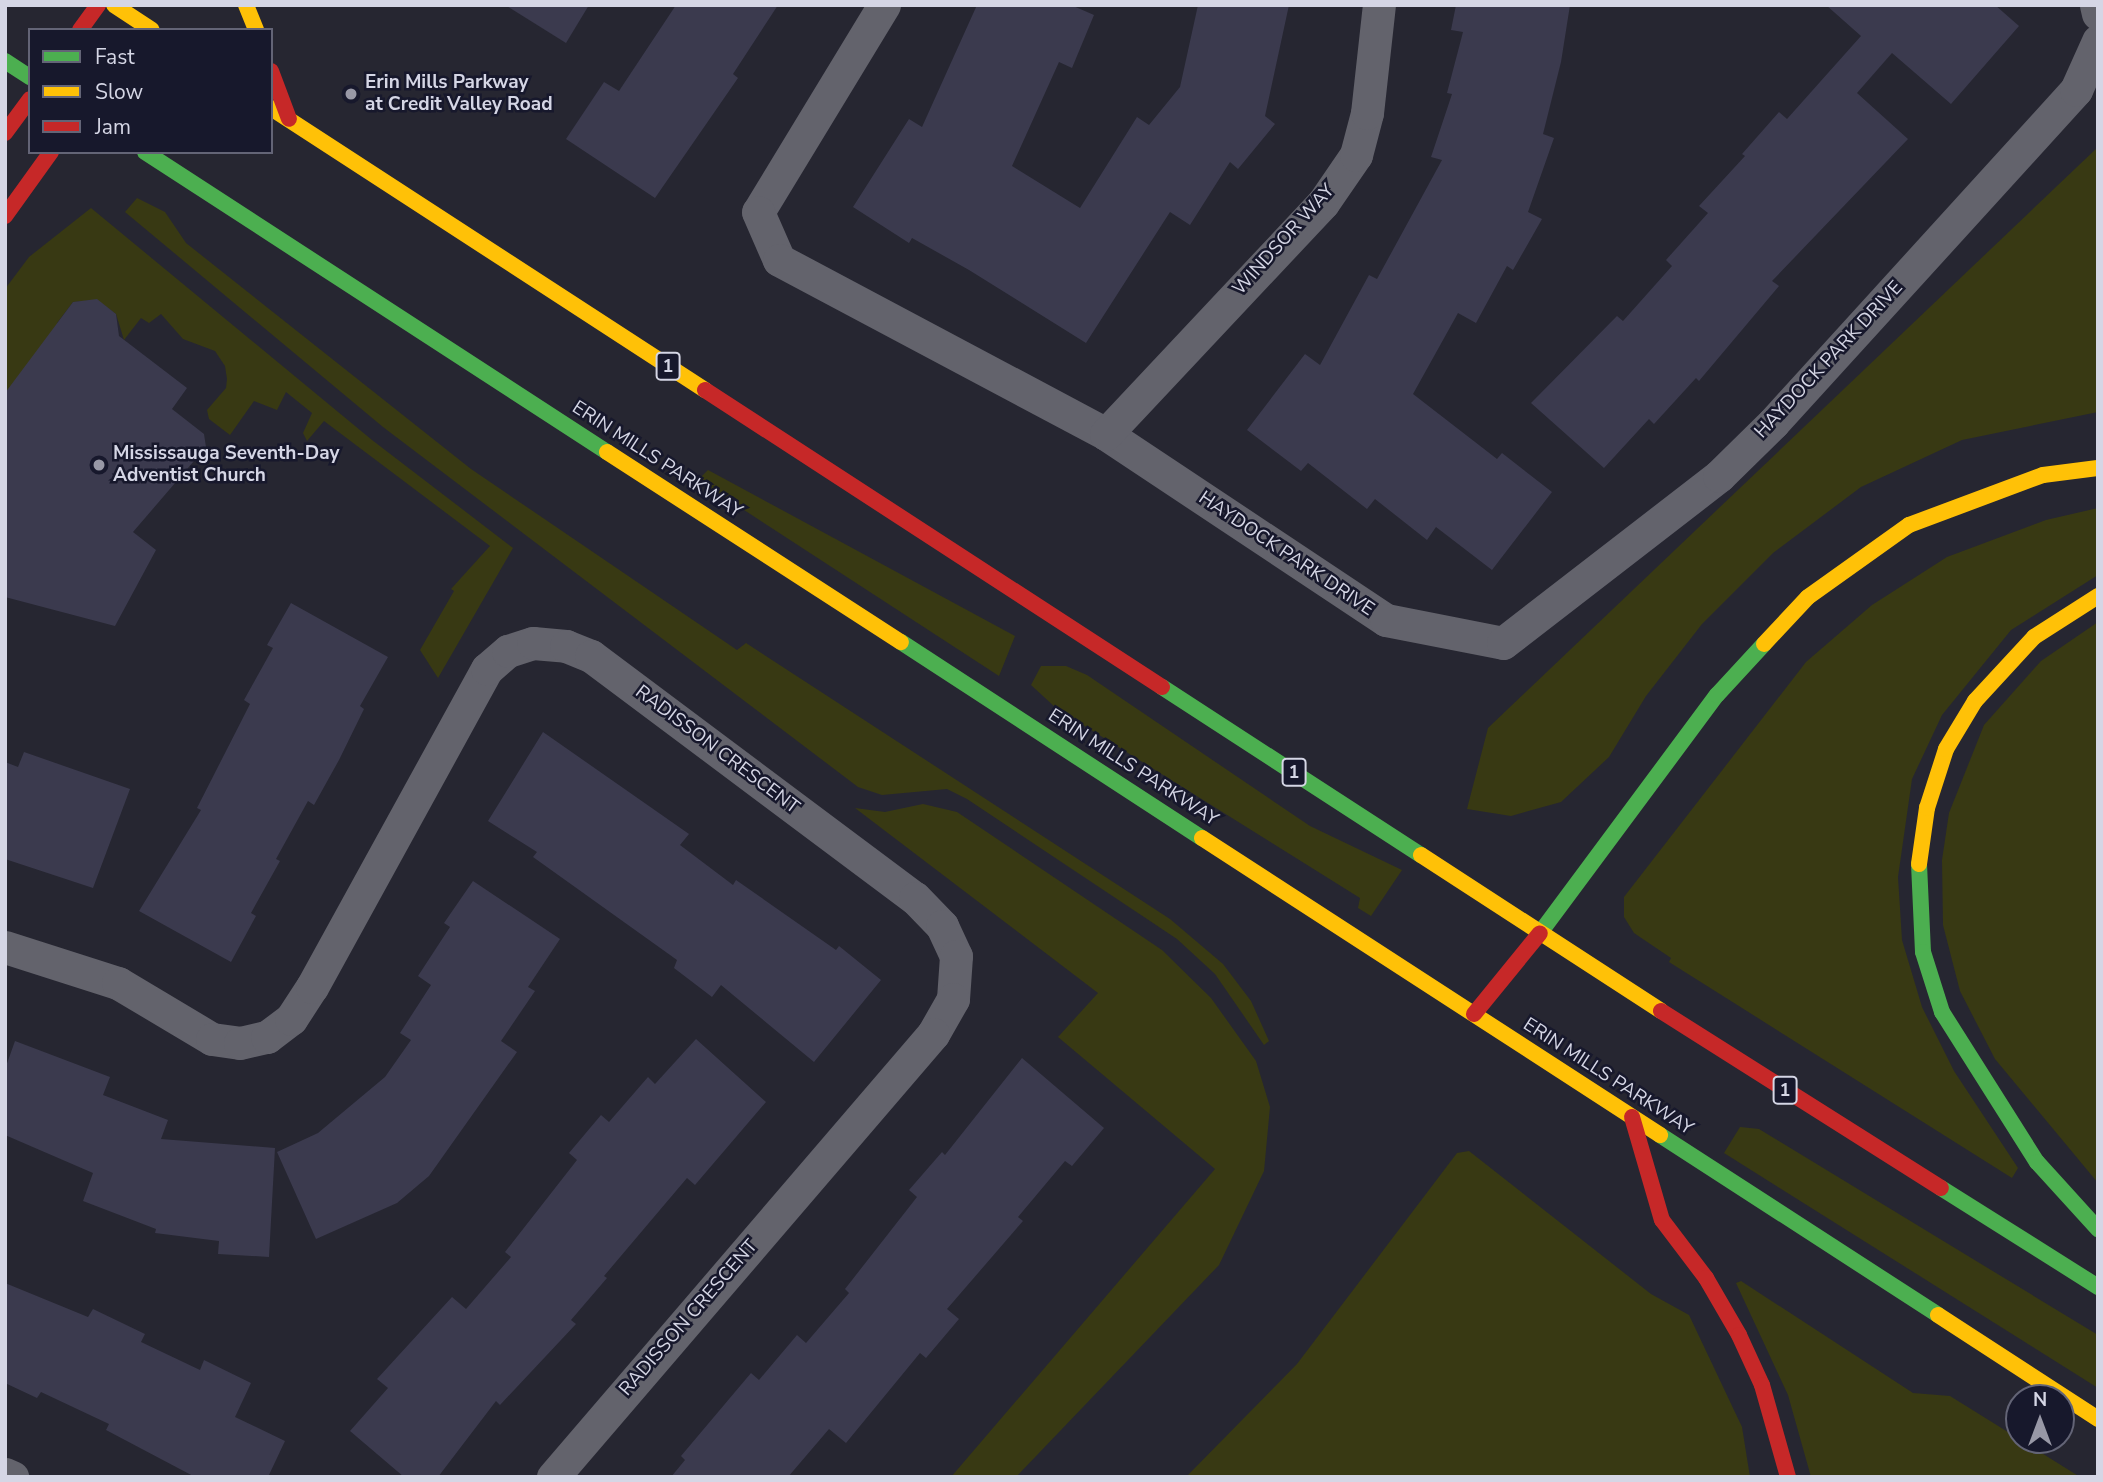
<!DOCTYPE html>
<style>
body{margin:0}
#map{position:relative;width:2103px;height:1482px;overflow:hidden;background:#262631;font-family:"Nunito Sans",sans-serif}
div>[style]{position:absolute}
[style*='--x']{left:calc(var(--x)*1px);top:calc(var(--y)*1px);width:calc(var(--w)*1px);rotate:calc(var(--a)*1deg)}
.green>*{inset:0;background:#383913}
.building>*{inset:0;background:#3b3a4e}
.street>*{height:33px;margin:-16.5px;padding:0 16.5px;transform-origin:16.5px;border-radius:16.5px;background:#63636c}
.fast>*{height:16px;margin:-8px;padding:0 8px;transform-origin:8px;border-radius:8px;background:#4caf50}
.slow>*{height:16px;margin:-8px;padding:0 8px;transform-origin:8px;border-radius:8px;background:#ffc107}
.jam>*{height:16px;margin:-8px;padding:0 8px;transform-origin:8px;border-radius:8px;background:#c62828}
.dots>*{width:19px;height:19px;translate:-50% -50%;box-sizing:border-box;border:4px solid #17182c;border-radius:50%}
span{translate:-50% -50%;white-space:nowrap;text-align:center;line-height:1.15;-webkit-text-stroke:5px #17182c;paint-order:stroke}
.shield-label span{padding:2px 5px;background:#17182c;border:2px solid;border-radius:5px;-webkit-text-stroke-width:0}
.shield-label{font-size:18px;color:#d5d6e5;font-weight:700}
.poi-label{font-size:19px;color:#d5d6e5;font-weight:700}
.left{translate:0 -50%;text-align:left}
.street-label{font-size:19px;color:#d5d6e5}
.frame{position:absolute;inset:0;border:7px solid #d5d6e5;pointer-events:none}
.legend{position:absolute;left:28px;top:28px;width:245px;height:126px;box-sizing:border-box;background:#17182c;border:2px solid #636476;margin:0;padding:9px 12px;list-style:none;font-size:21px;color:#d5d6e5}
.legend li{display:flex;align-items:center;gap:14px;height:35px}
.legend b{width:35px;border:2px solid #636476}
.north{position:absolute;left:2005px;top:1384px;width:70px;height:70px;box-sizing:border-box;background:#17182c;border:2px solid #636476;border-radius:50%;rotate:0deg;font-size:19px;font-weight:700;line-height:28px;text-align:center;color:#d5d6e5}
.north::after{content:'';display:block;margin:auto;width:24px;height:32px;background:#9898a6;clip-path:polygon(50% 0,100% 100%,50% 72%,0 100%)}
</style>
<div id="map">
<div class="green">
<i style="clip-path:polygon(2098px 147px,2098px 412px,1962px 440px,1861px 487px,1773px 553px,1702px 624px,1646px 696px,1609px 757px,1561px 802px,1511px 816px,1467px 809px,1488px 728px)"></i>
<i style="clip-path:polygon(137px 198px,165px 212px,186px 243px,471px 469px,737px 650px,746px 643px,1170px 919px,1223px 964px,1251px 1001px,1269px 1041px,1264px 1045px,1215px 974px,1177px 939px,967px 799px,947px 789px,882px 795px,858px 787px,383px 427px,125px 212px)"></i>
<i style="clip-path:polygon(91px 208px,372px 440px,513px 548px,438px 678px,420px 650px,454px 591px,451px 589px,490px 546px,324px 421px,307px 441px,303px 433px,312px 413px,286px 392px,277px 410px,254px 401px,230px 435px,209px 419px,207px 410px,226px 388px,227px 379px,225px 366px,215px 351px,183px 339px,161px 314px,149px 323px,141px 318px,124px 340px,116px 314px,97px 300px,73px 302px,57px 323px,59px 340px,5px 393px,5px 289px,29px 257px)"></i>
<i style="clip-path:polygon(708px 470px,1015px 636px,999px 676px,698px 480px)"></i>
<i style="clip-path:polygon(2098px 508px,2098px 575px,2011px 630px,1942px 715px,1912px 779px,1898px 877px,1902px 940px,1922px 1007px,1954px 1071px,2018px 1168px,2012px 1178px,1669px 962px,1671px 958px,1634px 933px,1624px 917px,1624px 897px,1806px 662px,1872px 605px,1947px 557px,2046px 520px)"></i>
<i style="clip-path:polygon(2098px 622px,2098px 1183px,1995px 1059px,1960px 991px,1943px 925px,1942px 860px,1949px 813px,1984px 725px,2041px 661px)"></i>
<i style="clip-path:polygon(1041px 666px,1066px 666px,1087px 675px,1310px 826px,1402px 870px,1371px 916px,1358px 908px,1360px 898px,1056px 708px,1031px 685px)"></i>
<i style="clip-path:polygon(923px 804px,957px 812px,1162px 950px,1211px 998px,1256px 1061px,1270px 1107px,1264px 1171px,1219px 1265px,1016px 1477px,951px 1477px,1215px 1169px,1058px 1037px,1098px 993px,855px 808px,885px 812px)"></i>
<i style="clip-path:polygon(1740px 1127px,1759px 1129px,2098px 1335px,2098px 1388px,1724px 1153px)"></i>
<i style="clip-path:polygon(1469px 1151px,1651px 1294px,1689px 1315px,1742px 1427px,1750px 1477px,1186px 1477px,1297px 1364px,1457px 1153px)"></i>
<i style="clip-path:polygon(1741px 1281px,1913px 1393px,1950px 1396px,2080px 1477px,1811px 1477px,1788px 1395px,1736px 1283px)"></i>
</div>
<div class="building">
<i style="clip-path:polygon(505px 5px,589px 5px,566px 43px)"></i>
<i style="clip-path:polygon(676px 5px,778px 5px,733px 74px,738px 78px,655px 198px,566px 139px,604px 82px,619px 91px)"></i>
<i style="clip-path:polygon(977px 5px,1071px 5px,1094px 15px,1072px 68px,1059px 62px,1012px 166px,1080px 208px,1137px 117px,1149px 125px,1180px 87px,1198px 5px,1289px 5px,1265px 116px,1275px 124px,1238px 169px,1230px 162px,1190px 225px,1170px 212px,1086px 343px,969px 270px,912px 238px,909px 243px,853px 207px,909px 119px,922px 127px)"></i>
<i style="clip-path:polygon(1456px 5px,1570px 5px,1561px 62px,1543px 134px,1554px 138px,1528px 212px,1542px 219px,1513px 270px,1507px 266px,1476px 323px,1458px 313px,1413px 394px,1497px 459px,1502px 453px,1552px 492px,1492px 570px,1436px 527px,1427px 540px,1375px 499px,1367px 509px,1308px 463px,1301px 471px,1247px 430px,1305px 354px,1320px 365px,1369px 275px,1377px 279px,1442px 160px,1431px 157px,1452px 94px,1447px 93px,1463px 32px,1451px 30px)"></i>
<i style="clip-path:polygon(1826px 5px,1995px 5px,2019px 26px,1951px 104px,1892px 53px,1857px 93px,1908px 139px,1772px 281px,1779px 286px,1699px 381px,1696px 378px,1654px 424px,1649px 419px,1604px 468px,1531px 403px,1617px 316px,1623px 321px,1672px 266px,1666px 260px,1708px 213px,1699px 206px,1745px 156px,1742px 154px,1779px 112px,1787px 119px,1861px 36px)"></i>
<i style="clip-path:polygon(97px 299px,116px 314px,119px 336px,187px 388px,172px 409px,204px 434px,206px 447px,133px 532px,156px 550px,115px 626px,5px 597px,5px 393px,73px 302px)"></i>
<i style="clip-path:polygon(291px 603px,388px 657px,360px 706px,364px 709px,339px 760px,314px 805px,308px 801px,276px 859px,280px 861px,251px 913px,256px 916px,231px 962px,139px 911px,201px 810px,197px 808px,250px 704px,244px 700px,273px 648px,267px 645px)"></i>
<i style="clip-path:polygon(543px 732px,689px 834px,680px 845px,733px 885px,736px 880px,836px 950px,839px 946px,881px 980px,814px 1062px,721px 985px,712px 997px,674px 968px,677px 960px,533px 857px,537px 852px,488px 821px)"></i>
<i style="clip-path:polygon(24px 752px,130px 789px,93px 888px,5px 859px,5px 762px,18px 767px)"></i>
<i style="clip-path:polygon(473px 881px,560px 939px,528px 987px,535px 991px,501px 1041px,517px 1052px,429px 1176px,397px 1203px,316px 1239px,277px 1152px,318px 1133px,385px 1077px,411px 1040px,400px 1033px,431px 985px,418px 976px,450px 927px,444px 923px)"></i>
<i style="clip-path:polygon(696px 1039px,766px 1102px,695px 1185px,687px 1178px,604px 1276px,607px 1278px,571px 1320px,576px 1324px,500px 1405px,496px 1401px,438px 1477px,404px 1477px,350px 1431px,388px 1388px,377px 1379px,452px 1297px,466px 1309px,511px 1257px,505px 1252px,577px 1160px,569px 1153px,601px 1115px,609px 1122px,648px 1077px,655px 1084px)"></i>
<i style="clip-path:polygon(15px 1041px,110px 1077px,103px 1095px,168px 1120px,161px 1139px,275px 1148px,269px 1257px,218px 1254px,219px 1241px,155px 1233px,156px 1229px,83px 1201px,93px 1173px,5px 1135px,5px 1069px)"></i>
<i style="clip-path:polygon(1022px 1058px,1104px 1128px,1072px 1166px,1065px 1161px,1018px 1217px,1023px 1221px,947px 1309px,959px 1319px,926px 1358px,920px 1353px,846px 1443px,829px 1429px,788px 1477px,671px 1477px,685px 1460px,681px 1456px,751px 1373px,759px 1380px,797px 1335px,806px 1343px,849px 1293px,845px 1289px,917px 1197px,909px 1190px,942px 1152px,945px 1155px)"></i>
<i style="clip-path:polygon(5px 1283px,88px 1317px,93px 1309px,145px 1334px,141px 1342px,200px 1370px,204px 1360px,251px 1383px,235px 1417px,285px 1441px,268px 1477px,195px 1477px,106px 1430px,109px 1424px,41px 1392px,37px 1398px,5px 1383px)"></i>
</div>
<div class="street">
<i style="--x:884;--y:5;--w:242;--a:121.3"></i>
<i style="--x:758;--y:212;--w:52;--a:66.4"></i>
<i style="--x:779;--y:260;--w:370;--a:28"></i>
<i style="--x:1106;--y:434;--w:336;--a:33.6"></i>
<i style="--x:1386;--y:620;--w:119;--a:11.1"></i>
<i style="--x:1503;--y:643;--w:273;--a:-37.7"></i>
<i style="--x:1719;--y:476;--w:76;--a:-44.5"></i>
<i style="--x:1773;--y:423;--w:450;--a:-47.7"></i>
<i style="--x:2076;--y:90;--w:54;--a:-65.8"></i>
<i style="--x:2096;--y:5;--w:9;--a:77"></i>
<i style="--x:1106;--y:434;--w:317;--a:-46.8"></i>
<i style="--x:1323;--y:203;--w:58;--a:-55.5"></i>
<i style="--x:1356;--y:155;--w:43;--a:-75.3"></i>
<i style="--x:1367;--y:113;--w:109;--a:-83.7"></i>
<i style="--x:5;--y:947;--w:119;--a:17.7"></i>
<i style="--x:118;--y:983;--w:109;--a:30.8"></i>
<i style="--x:212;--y:1039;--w:28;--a:8"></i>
<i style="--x:240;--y:1043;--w:28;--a:-13"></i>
<i style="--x:267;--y:1037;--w:30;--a:-37"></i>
<i style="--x:291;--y:1019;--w:38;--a:-57"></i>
<i style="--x:312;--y:987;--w:363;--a:-61.2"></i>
<i style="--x:487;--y:669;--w:28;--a:-41"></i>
<i style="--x:508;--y:651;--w:26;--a:-18"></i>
<i style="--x:533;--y:643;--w:33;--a:5"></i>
<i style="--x:566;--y:646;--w:27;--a:22"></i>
<i style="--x:591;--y:656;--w:404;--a:36.8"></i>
<i style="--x:915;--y:898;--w:39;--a:46"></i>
<i style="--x:942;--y:926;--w:33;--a:65"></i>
<i style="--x:956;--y:956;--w:43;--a:94"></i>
<i style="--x:953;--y:999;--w:40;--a:119.7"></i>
<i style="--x:933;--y:1034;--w:584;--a:130.62"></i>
<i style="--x:5;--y:1474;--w:8;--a:23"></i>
</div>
<div class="fast">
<i style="--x:5;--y:61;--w:30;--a:33"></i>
<i style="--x:145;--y:152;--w:551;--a:33"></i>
<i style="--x:901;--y:642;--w:359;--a:33.1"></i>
<i style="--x:1162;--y:687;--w:309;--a:33"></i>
<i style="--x:1919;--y:864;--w:88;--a:87.4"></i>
<i style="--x:1923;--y:952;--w:63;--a:72.4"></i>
<i style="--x:1942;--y:1012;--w:178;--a:57.7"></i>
<i style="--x:2037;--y:1162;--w:91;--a:47.7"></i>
<i style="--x:1540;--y:933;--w:297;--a:-53.4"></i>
<i style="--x:1717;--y:695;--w:69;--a:-47.3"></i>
<i style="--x:1660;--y:1135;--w:331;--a:32.9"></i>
<i style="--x:1941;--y:1188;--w:186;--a:32.2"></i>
</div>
<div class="slow">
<i style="--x:114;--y:5;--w:45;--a:33.3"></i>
<i style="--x:246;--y:5;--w:27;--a:68"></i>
<i style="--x:271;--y:108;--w:518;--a:33.01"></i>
<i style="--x:607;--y:452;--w:350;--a:32.9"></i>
<i style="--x:1764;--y:644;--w:64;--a:-46.9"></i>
<i style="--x:1808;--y:597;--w:124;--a:-35.5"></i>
<i style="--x:1909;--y:525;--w:143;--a:-20.5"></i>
<i style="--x:2043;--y:475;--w:55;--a:-7.3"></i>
<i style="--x:1202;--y:838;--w:546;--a:32.96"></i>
<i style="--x:1421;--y:855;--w:286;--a:33"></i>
<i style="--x:1919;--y:864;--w:57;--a:-81.9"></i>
<i style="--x:1927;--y:808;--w:62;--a:-72.1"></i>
<i style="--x:1946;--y:749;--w:56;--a:-58.9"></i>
<i style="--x:1975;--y:701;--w:87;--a:-47.3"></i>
<i style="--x:2034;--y:637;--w:76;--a:-32.6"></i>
<i style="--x:1938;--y:1315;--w:191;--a:33"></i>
</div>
<div class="jam">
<i style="--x:80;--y:30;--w:31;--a:-54"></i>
<i style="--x:271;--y:71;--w:51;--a:69.4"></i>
<i style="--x:5;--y:133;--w:42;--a:-53.7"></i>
<i style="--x:5;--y:216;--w:79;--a:-54.3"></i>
<i style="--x:705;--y:390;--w:545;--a:33.02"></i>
<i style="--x:1661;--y:1011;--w:331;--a:32.3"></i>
<i style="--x:1474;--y:1014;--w:104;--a:-50.8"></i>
<i style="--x:1632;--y:1117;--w:107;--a:73.8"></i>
<i style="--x:1662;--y:1220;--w:73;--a:52.8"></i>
<i style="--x:1706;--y:1278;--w:66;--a:59.9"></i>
<i style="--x:1739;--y:1335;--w:55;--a:65.3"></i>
<i style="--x:1762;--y:1385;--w:96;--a:74.2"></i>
</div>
<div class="dots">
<i style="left:351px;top:94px;background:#9898a6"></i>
<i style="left:99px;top:465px;background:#9898a6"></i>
</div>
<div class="shield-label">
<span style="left:668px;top:366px">1</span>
<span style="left:1294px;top:772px">1</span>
<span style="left:1785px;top:1090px">1</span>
</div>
<div class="poi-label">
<span class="left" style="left:365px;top:94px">Erin Mills Parkway<br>at Credit Valley Road</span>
<span class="left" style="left:113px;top:465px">Mississauga Seventh-Day<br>Adventist Church</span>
</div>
<div class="street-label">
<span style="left:1284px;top:240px;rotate:-48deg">WINDSOR WAY</span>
<span style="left:1829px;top:360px;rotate:-47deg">HAYDOCK PARK DRIVE</span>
<span style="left:657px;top:460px;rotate:33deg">ERIN MILLS PARKWAY</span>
<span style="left:1286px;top:554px;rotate:34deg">HAYDOCK PARK DRIVE</span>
<span style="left:717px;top:750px;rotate:37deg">RADISSON CRESCENT</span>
<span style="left:1133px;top:768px;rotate:33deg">ERIN MILLS PARKWAY</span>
<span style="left:1608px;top:1077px;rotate:33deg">ERIN MILLS PARKWAY</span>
<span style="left:689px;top:1318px;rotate:-49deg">RADISSON CRESCENT</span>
</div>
<div class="frame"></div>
<ul class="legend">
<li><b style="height:9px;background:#4caf50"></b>Fast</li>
<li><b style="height:9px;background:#ffc107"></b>Slow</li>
<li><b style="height:9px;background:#c62828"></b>Jam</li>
</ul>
<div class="north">N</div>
</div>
